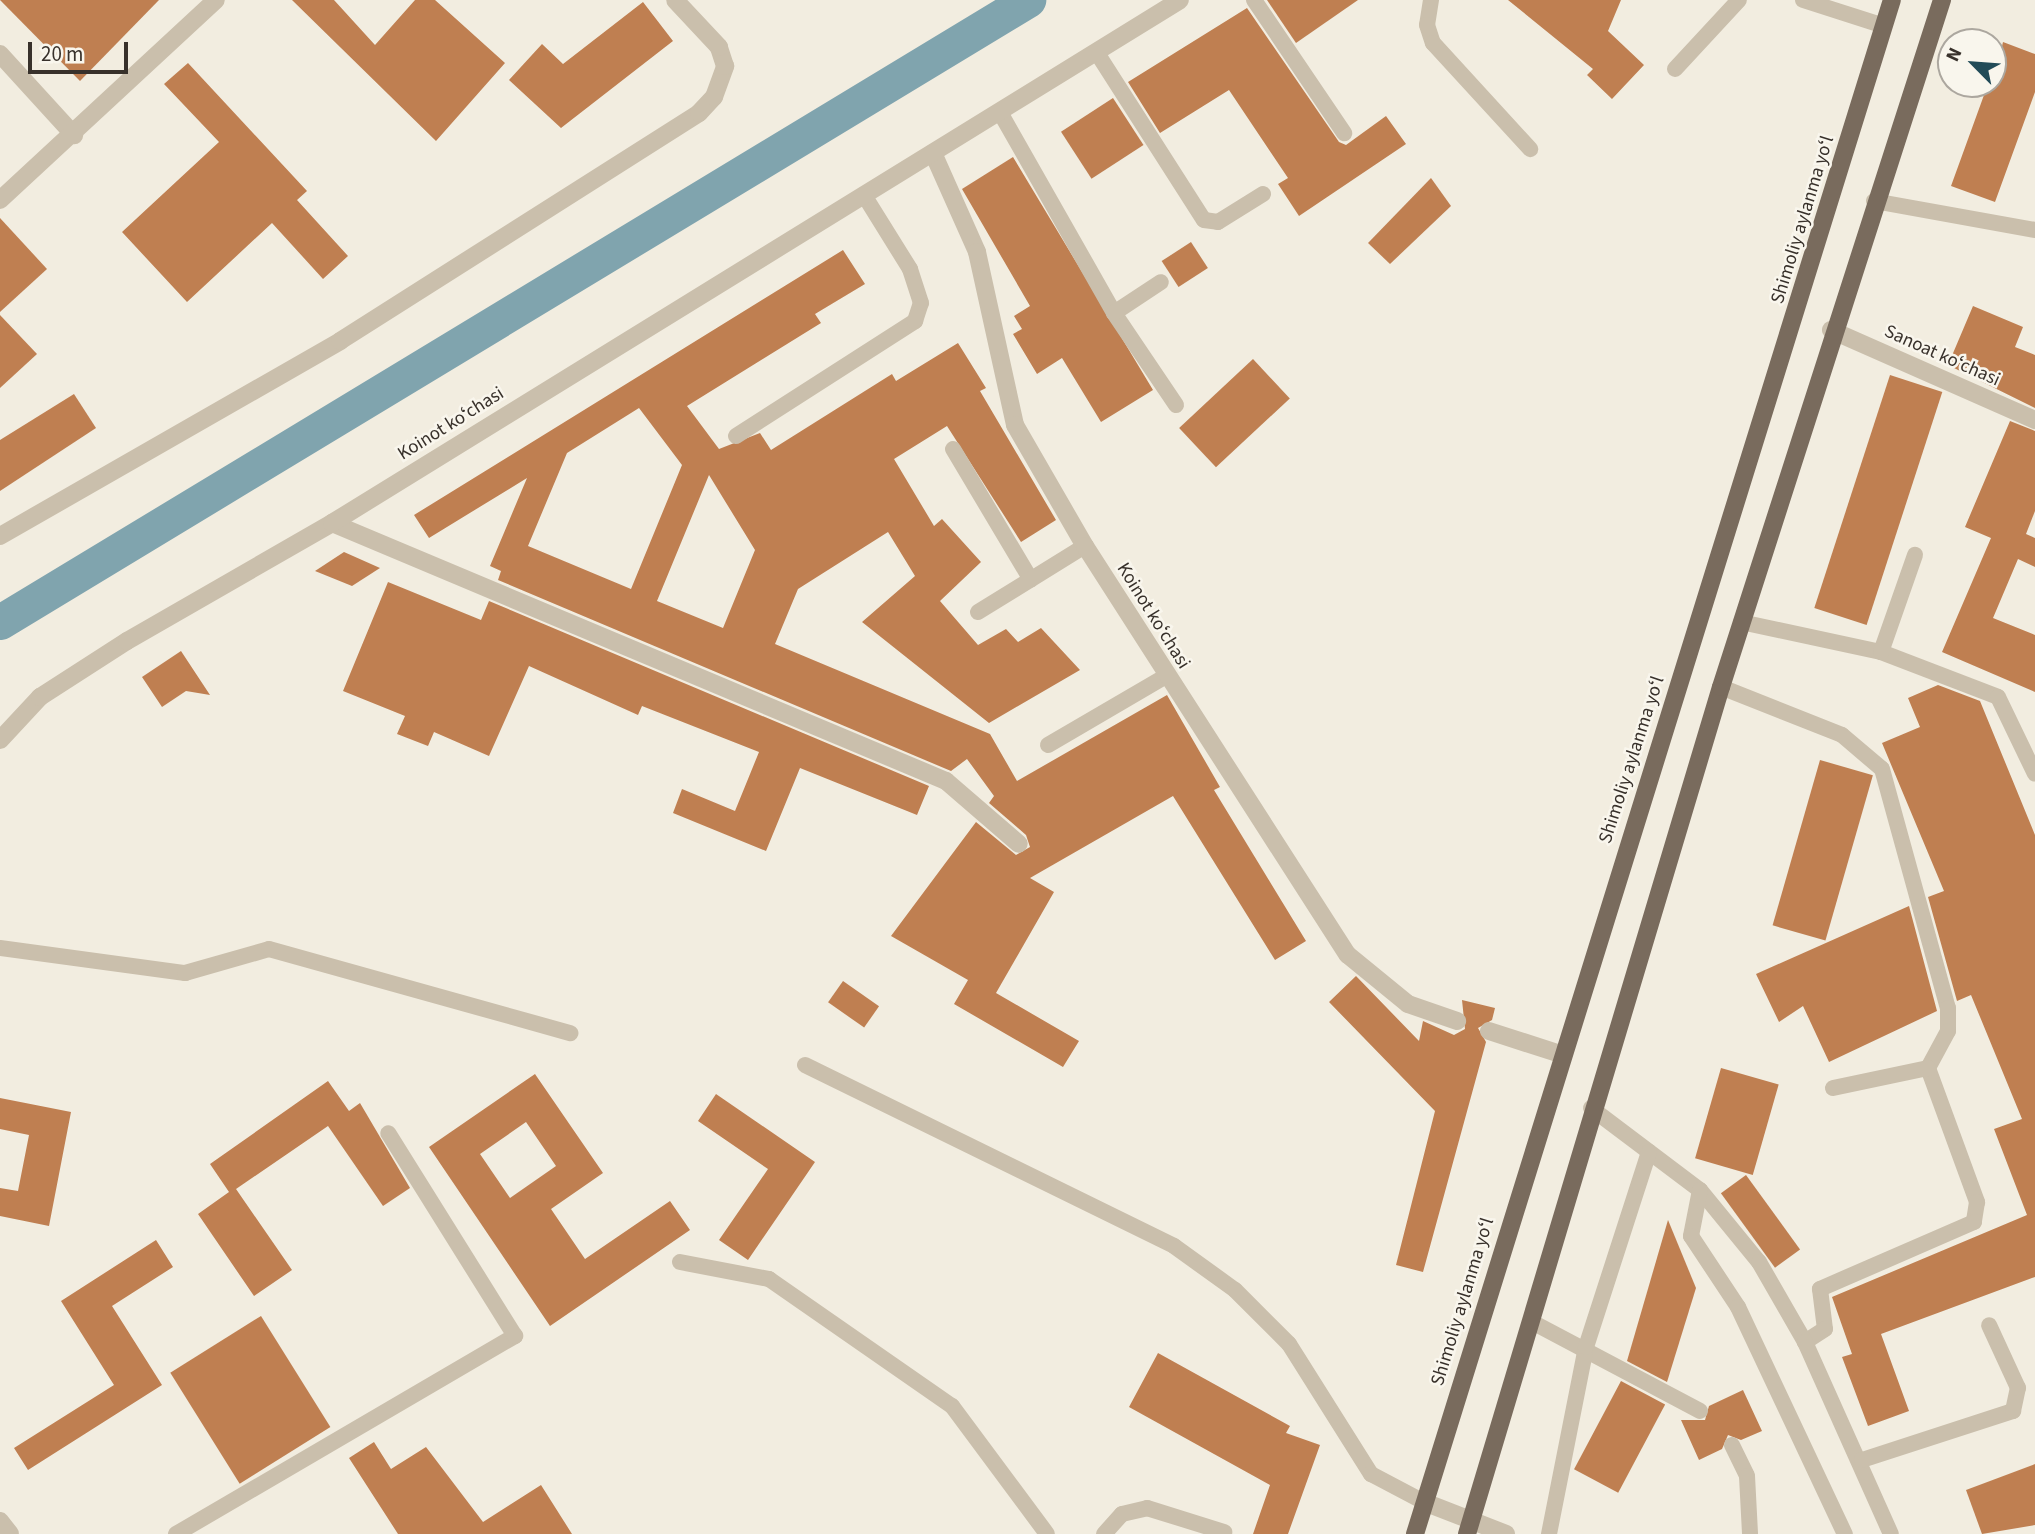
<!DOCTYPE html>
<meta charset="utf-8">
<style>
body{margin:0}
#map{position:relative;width:2035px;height:1534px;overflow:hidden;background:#f2ede0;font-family:"Source Sans 3",sans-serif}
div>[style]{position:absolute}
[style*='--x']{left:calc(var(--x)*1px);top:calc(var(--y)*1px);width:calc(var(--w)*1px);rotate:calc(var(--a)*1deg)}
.canal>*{height:35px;margin:-17.5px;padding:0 17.5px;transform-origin:17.5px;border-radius:17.5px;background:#80a4ae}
.building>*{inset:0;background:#bf7f51;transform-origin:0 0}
.lane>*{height:16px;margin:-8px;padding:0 8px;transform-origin:8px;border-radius:8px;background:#cabfac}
.street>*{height:18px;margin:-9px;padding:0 9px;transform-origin:9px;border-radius:9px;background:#cabfac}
.primary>*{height:18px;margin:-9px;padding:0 9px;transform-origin:9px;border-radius:9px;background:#796b5d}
span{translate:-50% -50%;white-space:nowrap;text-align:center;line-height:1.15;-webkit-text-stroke:5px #f9f6ed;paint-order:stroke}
.street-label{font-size:19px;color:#38312b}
.north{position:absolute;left:1937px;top:28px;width:70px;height:70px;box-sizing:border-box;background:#f9f6ed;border:2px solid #aca79f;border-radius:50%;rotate:295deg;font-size:19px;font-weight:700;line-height:28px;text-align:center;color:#38312b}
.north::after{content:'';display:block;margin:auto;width:24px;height:32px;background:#224b58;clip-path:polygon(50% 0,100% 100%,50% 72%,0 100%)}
.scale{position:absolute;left:28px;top:42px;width:100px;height:32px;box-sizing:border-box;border:4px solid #38312b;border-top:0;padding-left:9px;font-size:21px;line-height:24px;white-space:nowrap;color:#38312b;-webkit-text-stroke:5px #f9f6ed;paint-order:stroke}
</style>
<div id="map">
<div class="canal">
<i style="--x:0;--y:622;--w:1202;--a:-31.18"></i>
</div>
<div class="building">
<i style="clip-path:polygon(0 0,159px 0,80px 81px)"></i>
<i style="clip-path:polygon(292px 0,334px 0,375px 45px,415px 0,435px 0,505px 63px,436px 141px)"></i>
<i style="clip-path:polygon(1267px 0,1358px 0,1296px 43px)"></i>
<i style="clip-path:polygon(1508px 0,1621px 0,1608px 31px,1644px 65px,1612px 99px,1587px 75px,1593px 69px)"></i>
<i style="clip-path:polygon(643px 2px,673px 41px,561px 128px,509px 80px,542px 44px,563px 64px)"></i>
<i style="clip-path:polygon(1247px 8px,1339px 142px,1346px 145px,1386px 116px,1406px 144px,1299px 216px,1278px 184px,1288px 178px,1229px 90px,1160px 133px,1128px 82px)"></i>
<i style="clip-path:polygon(2003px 42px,2035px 54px,2035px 92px,1995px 202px,1951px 186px,1988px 84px,1993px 84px)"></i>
<i style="clip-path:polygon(188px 63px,307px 191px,297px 200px,348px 256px,323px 279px,272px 223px,187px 302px,122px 232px,219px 142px,164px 84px)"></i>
<i style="left:1113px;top:98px;width:56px;height:62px;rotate:57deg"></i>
<i style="clip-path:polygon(1013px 157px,1153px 390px,1101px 422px,1062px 358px,1037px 374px,1013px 334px,1022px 329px,1014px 316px,1030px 306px,962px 189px)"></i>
<i style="clip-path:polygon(1431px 178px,1451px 206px,1390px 264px,1368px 243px)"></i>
<i style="clip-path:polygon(0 218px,47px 269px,0 312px)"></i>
<i style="left:1191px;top:242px;width:31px;height:35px;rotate:57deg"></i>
<i style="clip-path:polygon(evenodd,843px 250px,865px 284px,815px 314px,821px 323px,687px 406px,719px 449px,760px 433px,771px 450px,892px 374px,896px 381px,958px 343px,986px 388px,980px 391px,1056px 520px,1021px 542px,947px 426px,894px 459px,934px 526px,942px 519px,981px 562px,940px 601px,978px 645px,1006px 629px,1018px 642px,1041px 628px,1080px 670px,989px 723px,862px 622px,915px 576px,888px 532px,798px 589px,775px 644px,990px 734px,1017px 781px,1167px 695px,1220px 787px,1214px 790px,1306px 941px,1275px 960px,1173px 796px,1030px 878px,1054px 892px,996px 993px,1079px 1041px,1063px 1067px,954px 1004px,968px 980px,891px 936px,976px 822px,1016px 855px,1030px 847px,1026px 835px,989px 803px,994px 796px,967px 759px,951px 771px,498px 580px,501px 571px,490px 566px,527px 478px,429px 538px,414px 515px,843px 250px,639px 408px,682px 465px,631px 589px,528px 546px,567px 453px,639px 408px,843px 250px,709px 475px,755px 550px,723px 628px,657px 601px,709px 475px)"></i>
<i style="clip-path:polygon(1973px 306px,2023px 327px,2015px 347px,2035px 355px,2035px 408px,1948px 365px)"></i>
<i style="clip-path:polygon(0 315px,37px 354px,0 388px)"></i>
<i style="left:1253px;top:359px;width:54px;height:101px;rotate:47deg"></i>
<i style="left:1890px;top:375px;width:55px;height:245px;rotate:18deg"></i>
<i style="clip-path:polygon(74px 394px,96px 428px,0 491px,0 440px)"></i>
<i style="clip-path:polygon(2010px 421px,2035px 431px,2035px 511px,2026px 534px,2035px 538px,2035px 567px,2018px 559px,1993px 618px,2035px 635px,2035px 692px,1942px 652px,1991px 538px,1965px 527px)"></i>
<i style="clip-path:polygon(344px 552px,380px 568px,352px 586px,315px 571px)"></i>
<i style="clip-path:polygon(388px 582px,481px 620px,489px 601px,929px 786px,917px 815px,800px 768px,766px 851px,673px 813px,682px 789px,735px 811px,759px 752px,642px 706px,638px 715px,529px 666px,489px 756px,434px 732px,428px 746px,397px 734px,405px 716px,343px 691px)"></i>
<i style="clip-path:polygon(181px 651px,210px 695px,186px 691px,162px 707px,142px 677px)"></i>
<i style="clip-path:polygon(1938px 685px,1980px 701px,2035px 835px,2035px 1277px,1881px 1334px,1909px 1411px,1868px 1426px,1842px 1357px,1852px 1354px,1832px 1297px,2027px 1215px,1994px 1129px,2022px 1119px,1971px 995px,1957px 1001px,1928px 897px,1944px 891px,1882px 743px,1920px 727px,1908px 698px)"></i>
<i style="left:1820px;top:760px;width:55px;height:172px;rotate:16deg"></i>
<i style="clip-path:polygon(1909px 906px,1937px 1011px,1829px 1062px,1803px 1006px,1779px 1022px,1756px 974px)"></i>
<i style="clip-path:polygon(1356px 976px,1419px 1041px,1423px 1021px,1454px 1035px,1465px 1029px,1462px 1000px,1495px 1008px,1492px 1020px,1478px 1028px,1486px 1042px,1423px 1272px,1396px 1265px,1435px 1111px,1329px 1002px)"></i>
<i style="left:843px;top:981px;width:44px;height:26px;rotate:35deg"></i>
<i style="left:1721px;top:1068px;width:60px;height:94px;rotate:16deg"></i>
<i style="clip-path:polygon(evenodd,535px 1074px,603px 1173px,551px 1209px,585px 1259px,670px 1201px,690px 1230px,550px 1326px,429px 1147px,535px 1074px,526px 1122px,556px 1166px,510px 1198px,480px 1154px,526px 1122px)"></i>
<i style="clip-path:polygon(328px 1081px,349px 1111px,360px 1103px,410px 1188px,383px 1206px,328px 1126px,236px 1189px,292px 1270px,254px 1296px,198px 1214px,229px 1192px,210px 1164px)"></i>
<i style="clip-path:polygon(716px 1094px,815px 1162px,748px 1260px,719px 1240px,768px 1169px,698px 1121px)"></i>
<i style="clip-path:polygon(0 1098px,71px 1112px,49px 1226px,0 1216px,0 1188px,18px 1191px,29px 1135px,0 1129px)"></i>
<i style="left:1746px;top:1175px;width:92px;height:31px;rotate:54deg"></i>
<i style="clip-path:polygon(1668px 1220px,1696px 1288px,1667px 1382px,1627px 1361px)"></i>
<i style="clip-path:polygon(156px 1240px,173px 1267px,112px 1306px,162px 1385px,28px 1470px,14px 1448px,114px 1385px,61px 1301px)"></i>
<i style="left:261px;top:1316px;width:131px;height:107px;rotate:58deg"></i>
<i style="clip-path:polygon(1158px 1353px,1290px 1426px,1286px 1433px,1320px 1445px,1288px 1534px,1253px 1534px,1270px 1485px,1129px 1407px)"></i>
<i style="left:1621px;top:1381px;width:50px;height:100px;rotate:28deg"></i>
<i style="clip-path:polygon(1743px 1390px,1762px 1431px,1741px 1440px,1728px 1435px,1722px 1449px,1699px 1460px,1681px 1420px,1705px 1420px,1709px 1406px)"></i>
<i style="clip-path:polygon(374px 1442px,391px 1469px,426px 1447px,483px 1522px,541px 1485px,572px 1534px,398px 1534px,349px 1458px)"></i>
<i style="clip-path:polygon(2035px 1464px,2035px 1525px,1982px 1534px,1966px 1490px)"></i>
</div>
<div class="lane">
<i style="--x:1254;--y:0;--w:161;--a:55.9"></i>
<i style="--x:1431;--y:0;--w:25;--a:99"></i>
<i style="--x:1427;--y:25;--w:19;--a:72"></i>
<i style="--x:1433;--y:43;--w:144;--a:47.5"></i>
<i style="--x:1803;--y:0;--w:85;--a:17.8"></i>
<i style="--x:1097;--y:53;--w:198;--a:57.4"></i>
<i style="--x:1204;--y:220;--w:14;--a:8"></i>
<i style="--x:1218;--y:222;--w:53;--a:-31.9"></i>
<i style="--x:1675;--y:69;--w:94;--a:-47.2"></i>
<i style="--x:1001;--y:114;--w:229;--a:60.4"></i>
<i style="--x:1114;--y:313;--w:111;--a:56"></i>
<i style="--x:1874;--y:201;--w:164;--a:10.2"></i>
<i style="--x:1114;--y:313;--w:56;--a:-33.4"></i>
<i style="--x:736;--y:436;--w:213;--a:-32.7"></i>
<i style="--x:915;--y:321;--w:19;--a:-72"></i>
<i style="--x:921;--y:303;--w:36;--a:-108"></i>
<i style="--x:910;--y:269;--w:87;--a:-121.9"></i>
<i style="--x:953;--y:449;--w:152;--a:59.2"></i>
<i style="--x:978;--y:612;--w:126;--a:-31.7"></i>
<i style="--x:1741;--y:622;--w:143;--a:12.1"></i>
<i style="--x:1881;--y:652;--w:125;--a:21"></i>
<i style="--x:1998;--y:697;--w:85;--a:64.3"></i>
<i style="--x:1881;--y:652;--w:103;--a:-70.7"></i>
<i style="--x:1721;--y:687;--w:130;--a:21.6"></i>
<i style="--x:1842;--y:735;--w:52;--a:40.4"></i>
<i style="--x:1882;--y:769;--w:248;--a:74.6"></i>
<i style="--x:1948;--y:1008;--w:23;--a:90"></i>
<i style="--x:1948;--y:1031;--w:42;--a:118.4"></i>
<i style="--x:1928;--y:1068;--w:143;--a:69.9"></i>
<i style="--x:1977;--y:1202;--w:20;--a:99"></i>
<i style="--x:1974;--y:1222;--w:168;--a:156.5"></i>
<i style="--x:1820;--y:1289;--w:40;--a:82.9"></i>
<i style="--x:1825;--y:1329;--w:24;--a:147"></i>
<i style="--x:1048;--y:745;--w:137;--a:-30.3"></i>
<i style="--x:0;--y:948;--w:187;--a:7.7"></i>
<i style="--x:185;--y:973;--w:87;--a:-15.9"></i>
<i style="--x:269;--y:949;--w:313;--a:15.6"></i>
<i style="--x:805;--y:1065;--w:411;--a:26.1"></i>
<i style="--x:1174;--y:1246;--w:75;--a:35.8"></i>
<i style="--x:1235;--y:1290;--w:76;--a:45"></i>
<i style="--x:1289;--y:1344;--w:154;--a:57.8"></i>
<i style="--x:1371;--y:1474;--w:60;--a:27.8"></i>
<i style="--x:1833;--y:1088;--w:97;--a:-11.9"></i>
<i style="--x:1591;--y:1108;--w:136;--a:37"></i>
<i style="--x:1700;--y:1190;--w:93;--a:50.7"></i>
<i style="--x:1759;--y:1262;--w:92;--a:60.1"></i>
<i style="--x:1805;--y:1342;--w:210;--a:65.9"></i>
<i style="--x:1700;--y:1190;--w:47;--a:101.1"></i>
<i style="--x:1691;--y:1236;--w:85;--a:56.5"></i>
<i style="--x:1738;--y:1307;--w:251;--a:64.8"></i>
<i style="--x:680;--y:1262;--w:91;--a:10.8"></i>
<i style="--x:769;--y:1279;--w:223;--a:34.8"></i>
<i style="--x:952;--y:1406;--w:159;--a:53.4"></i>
<i style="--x:1532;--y:1322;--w:190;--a:27.9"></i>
<i style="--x:1732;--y:1445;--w:34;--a:64"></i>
<i style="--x:1747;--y:1476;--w:58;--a:87"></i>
<i style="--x:1862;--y:1460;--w:159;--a:-18"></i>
<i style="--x:2013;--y:1411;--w:24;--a:-78"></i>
<i style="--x:2018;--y:1388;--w:69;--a:-114.7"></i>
<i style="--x:176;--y:1534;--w:393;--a:-30.3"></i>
<i style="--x:515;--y:1336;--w:239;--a:-122"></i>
<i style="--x:1104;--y:1534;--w:27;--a:-48"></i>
<i style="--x:1122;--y:1514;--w:26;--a:-13"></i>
<i style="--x:1147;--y:1508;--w:81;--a:17.3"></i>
<i style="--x:1549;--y:1534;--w:191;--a:-78.8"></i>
<i style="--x:1586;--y:1347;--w:205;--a:-72.1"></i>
</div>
<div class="street">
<i style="--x:0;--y:54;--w:110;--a:47.6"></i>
<i style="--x:933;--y:153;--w:108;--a:66"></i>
<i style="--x:977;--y:252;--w:177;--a:77.6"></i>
<i style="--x:1015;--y:425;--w:140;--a:60"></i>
<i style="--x:1085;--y:546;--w:486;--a:57.3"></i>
<i style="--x:1348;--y:955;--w:77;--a:39.2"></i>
<i style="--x:1408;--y:1004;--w:52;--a:19.1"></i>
<i style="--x:0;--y:200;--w:294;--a:-42.8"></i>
<i style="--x:1831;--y:330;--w:223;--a:23.8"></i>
<i style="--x:332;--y:523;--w:666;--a:22.79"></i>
<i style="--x:946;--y:781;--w:96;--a:40.8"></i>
<i style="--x:0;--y:536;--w:392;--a:-29.8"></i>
<i style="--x:340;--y:341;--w:425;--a:-32.4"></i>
<i style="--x:699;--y:113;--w:22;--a:-47"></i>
<i style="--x:714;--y:97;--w:33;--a:-70"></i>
<i style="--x:725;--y:66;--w:20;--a:-108"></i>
<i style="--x:719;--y:47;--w:64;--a:-133.1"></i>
<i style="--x:0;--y:740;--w:59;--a:-47.1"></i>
<i style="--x:40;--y:697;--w:103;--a:-32.8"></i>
<i style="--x:127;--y:641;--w:237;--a:-29.9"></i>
<i style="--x:332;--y:523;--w:996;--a:-31.66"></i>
<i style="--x:1489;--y:1031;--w:75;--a:17.9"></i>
<i style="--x:1424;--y:1502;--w:88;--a:21.3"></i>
<i style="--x:0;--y:1521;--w:16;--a:52"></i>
</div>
<div class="primary">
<i style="--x:1415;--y:1534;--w:1606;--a:-72.73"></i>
<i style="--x:1467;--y:1534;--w:884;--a:-73.31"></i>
<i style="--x:1721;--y:687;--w:722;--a:-72.17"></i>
</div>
<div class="street-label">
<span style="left:1803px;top:220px;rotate:-73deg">Shimoliy aylanma yoʻl</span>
<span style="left:1942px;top:356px;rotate:24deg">Sanoat koʻchasi</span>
<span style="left:451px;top:424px;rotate:-32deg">Koinot koʻchasi</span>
<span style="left:1153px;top:616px;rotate:58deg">Koinot koʻchasi</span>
<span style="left:1632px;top:760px;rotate:-72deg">Shimoliy aylanma yoʻl</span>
<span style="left:1463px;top:1302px;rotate:-73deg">Shimoliy aylanma yoʻl</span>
</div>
<div class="north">N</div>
<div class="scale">20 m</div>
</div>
